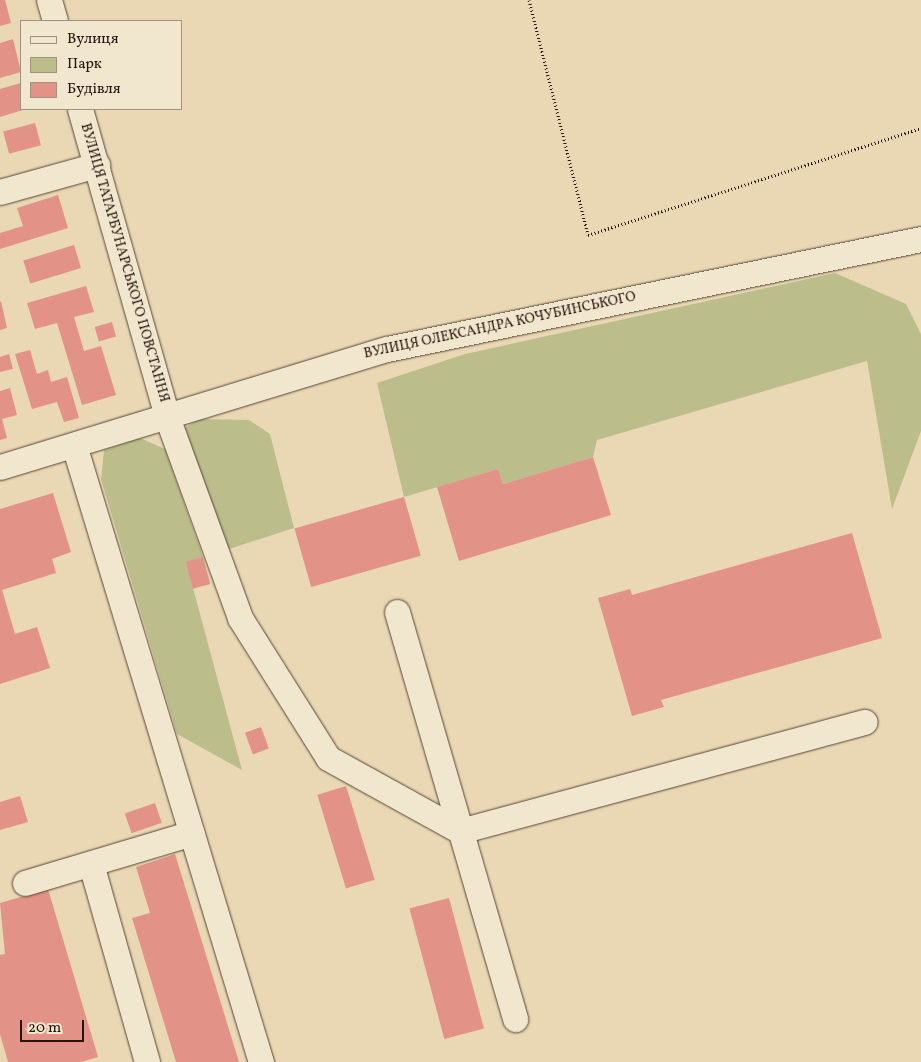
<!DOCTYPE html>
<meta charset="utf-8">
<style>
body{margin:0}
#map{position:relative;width:921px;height:1062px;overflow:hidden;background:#ead8b4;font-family:Vollkorn,serif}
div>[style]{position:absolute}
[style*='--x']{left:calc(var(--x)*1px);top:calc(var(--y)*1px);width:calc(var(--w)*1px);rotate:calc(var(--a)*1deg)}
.green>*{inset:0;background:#bbbe8a}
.building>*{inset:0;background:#e29287;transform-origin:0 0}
.path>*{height:3px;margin-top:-1.5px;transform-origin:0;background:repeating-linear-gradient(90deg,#23150c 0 1px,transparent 0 3.5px)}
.roads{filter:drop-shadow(0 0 1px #554636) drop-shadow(0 0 1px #554636)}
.minor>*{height:25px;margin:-12.5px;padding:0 12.5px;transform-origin:12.5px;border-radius:12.5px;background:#f1e6ce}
span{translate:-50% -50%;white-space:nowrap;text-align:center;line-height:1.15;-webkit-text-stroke:4px #f1e6ce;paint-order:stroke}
.street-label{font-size:14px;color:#23150c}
.legend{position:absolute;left:20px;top:20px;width:162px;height:90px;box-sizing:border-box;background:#f1e6ce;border:1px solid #9f9280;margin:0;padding:6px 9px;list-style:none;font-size:15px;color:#23150c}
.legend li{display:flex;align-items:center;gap:10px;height:25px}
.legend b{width:25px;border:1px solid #9f9280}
.scale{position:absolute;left:20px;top:1020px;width:64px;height:22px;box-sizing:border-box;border:2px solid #23150c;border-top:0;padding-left:6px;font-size:15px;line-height:18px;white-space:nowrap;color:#23150c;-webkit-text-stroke:4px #f1e6ce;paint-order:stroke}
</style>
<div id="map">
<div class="green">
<i style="clip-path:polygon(835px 273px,906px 304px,921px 334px,921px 431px,892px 509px,867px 361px,597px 440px,593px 457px,503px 484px,498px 469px,404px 497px,377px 383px,465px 354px)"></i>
<i style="clip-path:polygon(199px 419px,249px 420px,270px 434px,294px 528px,226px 550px,185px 428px)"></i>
<i style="clip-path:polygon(140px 438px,165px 449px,203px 557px,186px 562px,242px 770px,177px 734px,101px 479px,104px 450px)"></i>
</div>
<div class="building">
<i style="clip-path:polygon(0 0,5px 0,11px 23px,0 26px)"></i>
<i style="clip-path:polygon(13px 39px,21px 72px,0 78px,0 43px)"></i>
<i style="clip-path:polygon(21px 83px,21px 109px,26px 109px,0 117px,0 89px)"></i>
<i style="left:35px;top:123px;width:23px;height:33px;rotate:75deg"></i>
<i style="clip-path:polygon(58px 195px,68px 228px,0 249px,0 233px,23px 226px,17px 208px)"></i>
<i style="left:74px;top:245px;width:24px;height:53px;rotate:73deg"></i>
<i style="clip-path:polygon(86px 286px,94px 312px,74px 317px,84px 351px,101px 346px,116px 395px,82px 405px,57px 323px,35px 329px,27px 303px)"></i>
<i style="clip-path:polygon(1px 301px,7px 328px,0 330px,0 302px)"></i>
<i style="left:112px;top:322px;width:15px;height:18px;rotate:74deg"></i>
<i style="clip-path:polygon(30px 350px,37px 374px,48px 370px,51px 382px,67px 377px,79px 418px,64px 422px,57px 402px,32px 409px,15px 354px)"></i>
<i style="clip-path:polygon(9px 354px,13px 369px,0 372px,0 357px)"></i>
<i style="clip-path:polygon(10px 388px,17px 415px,2px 419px,7px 438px,0 440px,0 391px)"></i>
<i style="clip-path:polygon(593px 457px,611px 515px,459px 561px,437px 487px,498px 469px,503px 484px)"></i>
<i style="clip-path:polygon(53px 493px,71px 552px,52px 559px,56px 573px,2px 590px,15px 634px,37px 627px,50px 668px,0 684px,0 509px)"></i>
<i style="left:404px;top:497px;width:61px;height:114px;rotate:74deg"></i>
<i style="clip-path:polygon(852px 533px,882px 638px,661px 700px,664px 707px,632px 716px,598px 598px,630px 589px,632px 595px)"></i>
<i style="left:203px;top:557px;width:28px;height:18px;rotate:75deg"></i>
<i style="left:261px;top:727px;width:23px;height:17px;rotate:70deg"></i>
<i style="left:346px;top:786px;width:98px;height:30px;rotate:73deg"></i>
<i style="clip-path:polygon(20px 796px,28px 822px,0 830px,0 802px)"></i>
<i style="left:155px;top:803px;width:21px;height:32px;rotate:71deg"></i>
<i style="clip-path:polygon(175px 854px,239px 1062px,176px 1062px,132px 918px,150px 913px,136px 867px)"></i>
<i style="clip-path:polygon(48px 889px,98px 1057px,81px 1062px,8px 1062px,0 1034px,0 955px,5px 954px,0 903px)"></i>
<i style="left:449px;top:898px;width:135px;height:41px;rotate:75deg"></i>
</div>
<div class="path">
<i style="--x:529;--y:0;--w:242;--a:75.9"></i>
<i style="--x:588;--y:235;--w:350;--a:-17.8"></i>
</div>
<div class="roads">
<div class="minor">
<i style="--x:49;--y:0;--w:22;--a:74"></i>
<i style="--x:80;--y:109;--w:320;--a:74.2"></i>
<i style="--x:167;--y:417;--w:214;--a:70"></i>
<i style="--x:240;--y:618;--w:165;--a:57.8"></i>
<i style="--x:328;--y:758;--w:151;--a:28.9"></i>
<i style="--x:460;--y:831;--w:419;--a:-15.1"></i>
<i style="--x:0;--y:192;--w:101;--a:-15.6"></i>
<i style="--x:74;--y:445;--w:645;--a:73.14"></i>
<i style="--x:0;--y:467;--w:405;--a:-17"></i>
<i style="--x:387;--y:349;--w:545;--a:-11.64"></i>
<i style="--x:397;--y:612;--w:424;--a:73.8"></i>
<i style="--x:91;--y:864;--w:206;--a:74.2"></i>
<i style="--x:25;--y:883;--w:174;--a:-16.7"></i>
</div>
</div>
<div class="street-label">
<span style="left:124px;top:263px;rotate:74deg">ВУЛИЦЯ ТАТАРБУНАРСЬКОГО ПОВСТАННЯ</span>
<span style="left:500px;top:326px;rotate:-12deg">ВУЛИЦЯ ОЛЕКСАНДРА КОЧУБИНСЬКОГО</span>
</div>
<ul class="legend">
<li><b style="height:6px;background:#f1e6ce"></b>Вулиця</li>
<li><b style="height:14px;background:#bbbe8a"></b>Парк</li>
<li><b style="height:14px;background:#e29287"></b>Будівля</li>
</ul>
<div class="scale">20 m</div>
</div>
